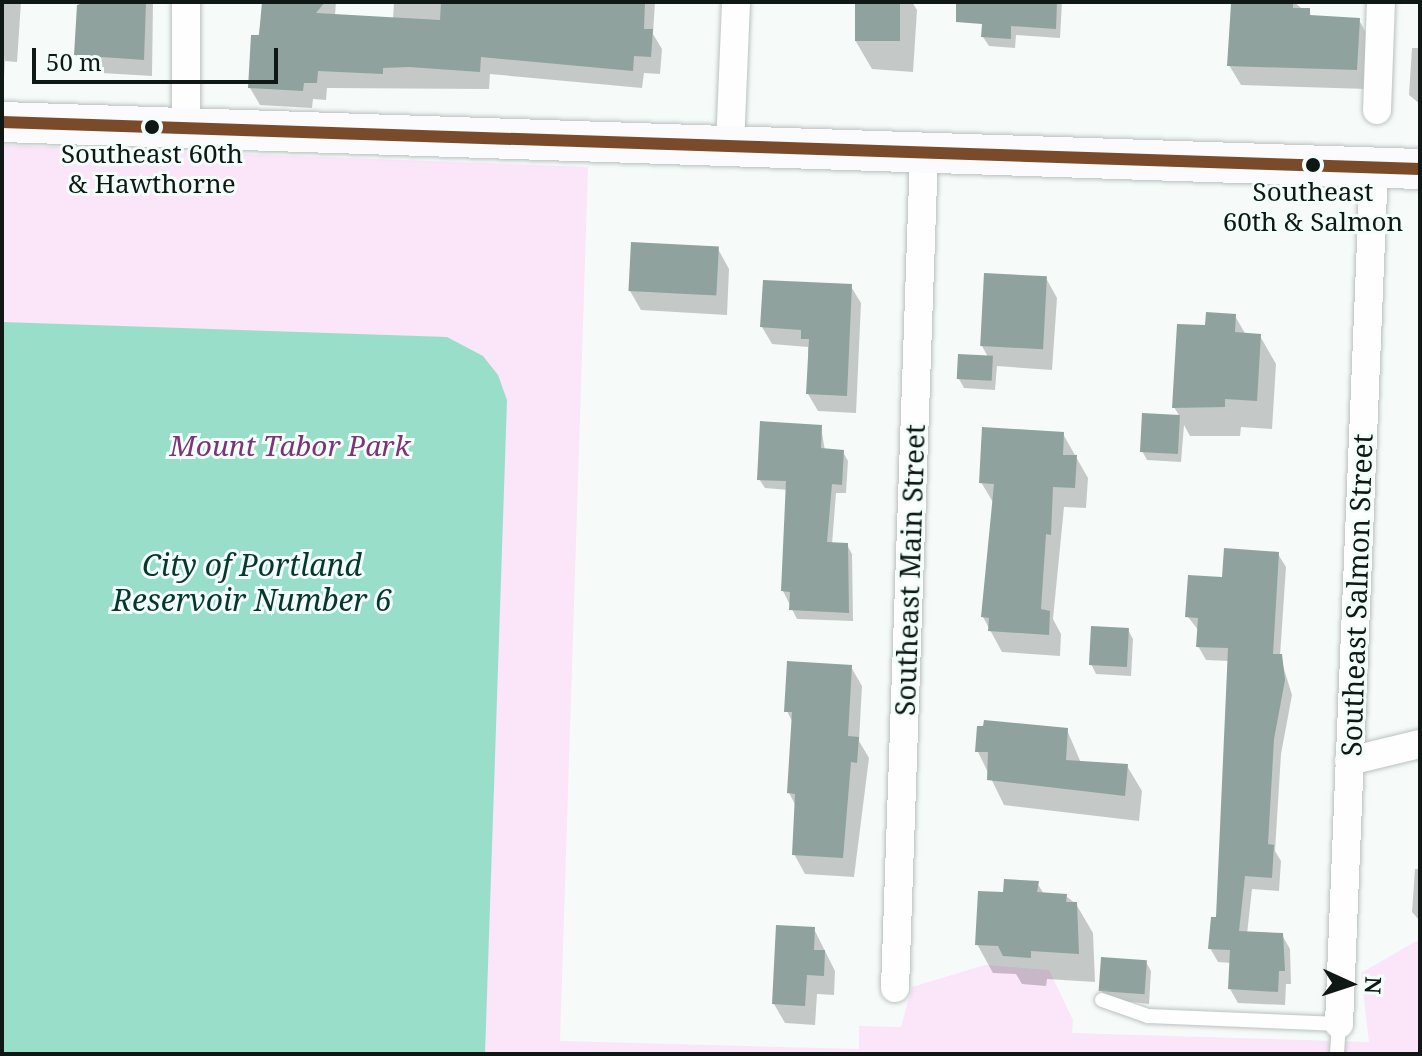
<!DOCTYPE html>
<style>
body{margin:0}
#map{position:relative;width:1422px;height:1056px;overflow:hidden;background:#f6fbf9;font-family:"Noto Serif",serif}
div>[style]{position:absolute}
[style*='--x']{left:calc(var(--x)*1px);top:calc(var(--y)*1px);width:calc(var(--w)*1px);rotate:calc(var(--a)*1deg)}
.green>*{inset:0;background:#fae5f9}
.water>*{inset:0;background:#98dec8}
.shadow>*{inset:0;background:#0003}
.building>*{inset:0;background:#90a29d;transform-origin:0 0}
.roads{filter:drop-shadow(0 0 2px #bac1be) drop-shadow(0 0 2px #bac1be)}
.service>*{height:14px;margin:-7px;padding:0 7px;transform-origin:7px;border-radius:7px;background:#fefefe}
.minor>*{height:28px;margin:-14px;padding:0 14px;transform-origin:14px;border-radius:14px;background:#fefefe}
.secondary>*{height:40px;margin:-20px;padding:0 20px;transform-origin:20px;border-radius:20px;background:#fbfafc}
.bus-1>*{height:12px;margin:-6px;padding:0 6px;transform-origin:6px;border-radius:6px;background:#7a4b2a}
.dots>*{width:22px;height:22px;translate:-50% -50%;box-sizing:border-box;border:4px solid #f3fefa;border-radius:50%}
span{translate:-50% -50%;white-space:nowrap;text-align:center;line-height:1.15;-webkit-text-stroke:6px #f3fefa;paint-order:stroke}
.bus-label{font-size:26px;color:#0f1815}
.park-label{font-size:28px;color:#7c3477;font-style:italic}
.street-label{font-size:28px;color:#0f1815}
.water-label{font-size:30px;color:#07362b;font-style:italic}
.frame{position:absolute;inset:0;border:4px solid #0f1815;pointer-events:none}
.north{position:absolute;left:1310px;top:944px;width:80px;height:80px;-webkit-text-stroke:6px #f3fefa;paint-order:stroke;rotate:93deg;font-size:22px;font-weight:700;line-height:32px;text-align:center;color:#0f1815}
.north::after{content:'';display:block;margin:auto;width:28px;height:36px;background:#0f1815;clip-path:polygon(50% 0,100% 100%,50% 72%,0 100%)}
.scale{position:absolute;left:32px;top:48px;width:246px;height:36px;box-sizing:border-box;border:4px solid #0f1815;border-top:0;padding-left:10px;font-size:24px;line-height:28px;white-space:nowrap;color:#0f1815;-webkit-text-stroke:6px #f3fefa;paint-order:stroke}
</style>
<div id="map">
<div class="green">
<i style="clip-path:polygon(2px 145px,588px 167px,560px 1041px,859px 1049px,859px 1026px,901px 1027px,912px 987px,985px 965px,1049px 970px,1073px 1020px,1072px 1033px,1369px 1042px,1361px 973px,1420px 939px,1420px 1054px,2px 1054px)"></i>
</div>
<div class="water">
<i style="clip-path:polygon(2px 322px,447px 337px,483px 356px,498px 375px,507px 400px,485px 1054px,2px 1054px)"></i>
</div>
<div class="shadow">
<i style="clip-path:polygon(2px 2px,21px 2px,17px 62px,5px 61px,5px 79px)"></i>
<i style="clip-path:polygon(79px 2px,153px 2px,152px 76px,85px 72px,76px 55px)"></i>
<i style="clip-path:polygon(264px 2px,336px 2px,335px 16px,393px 19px,394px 2px,655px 2px,653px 34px,662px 49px,660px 74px,644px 73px,642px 88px,490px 74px,489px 89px,327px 88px,326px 100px,313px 99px,312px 108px,260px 105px,250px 88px)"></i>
<i style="clip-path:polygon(857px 2px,912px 2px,917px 10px,913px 72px,872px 69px,855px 40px)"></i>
<i style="clip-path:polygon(985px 2px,1062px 2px,1060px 38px,1016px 35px,1015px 48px,989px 46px,983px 37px)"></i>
<i style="clip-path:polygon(1257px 2px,1294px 2px,1313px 18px,1359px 20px,1370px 40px,1367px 89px,1241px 85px,1229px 65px)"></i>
<i style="clip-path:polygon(1412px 48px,1420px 48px,1420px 104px,1409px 95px)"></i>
<i style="clip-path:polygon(718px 249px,729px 269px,727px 315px,641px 310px,630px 291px)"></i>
<i style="clip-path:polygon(1046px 278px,1057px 298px,1052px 370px,997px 366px,995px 390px,964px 388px,959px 379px,988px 357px,982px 346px)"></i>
<i style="clip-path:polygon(850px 285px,861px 303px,856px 413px,818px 411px,808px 394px,808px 347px,772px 344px,762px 327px)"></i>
<i style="clip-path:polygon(1235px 316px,1246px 335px,1260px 336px,1276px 364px,1272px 429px,1241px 427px,1240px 436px,1190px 436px,1184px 425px,1181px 462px,1147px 460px,1142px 451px,1180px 417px,1174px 407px,1206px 327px)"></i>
<i style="clip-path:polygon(821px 427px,825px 451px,843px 452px,848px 461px,846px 493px,836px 493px,832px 544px,847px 545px,852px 554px,853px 621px,797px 619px,783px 591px,788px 490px,765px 488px,759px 479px)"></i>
<i style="clip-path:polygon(1063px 434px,1088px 478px,1086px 508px,1064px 507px,1053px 619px,1061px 634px,1060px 656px,1002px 652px,983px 617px,994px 504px,981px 482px)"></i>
<i style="clip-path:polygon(1278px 554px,1286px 567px,1280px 656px,1292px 695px,1281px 754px,1275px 851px,1281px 861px,1279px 891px,1252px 889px,1247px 934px,1282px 935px,1290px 949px,1291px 984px,1286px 984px,1285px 1005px,1238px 1003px,1230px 989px,1231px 963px,1218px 962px,1210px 948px,1218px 919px,1229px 661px,1206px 660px,1198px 646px,1199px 631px,1188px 617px,1224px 579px)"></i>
<i style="clip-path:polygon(1128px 630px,1133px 639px,1131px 676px,1096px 674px,1091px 664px)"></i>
<i style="clip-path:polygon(851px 667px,862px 686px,859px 741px,869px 758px,854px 877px,805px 874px,794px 854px,796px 806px,789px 793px,793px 723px,787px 711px)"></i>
<i style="clip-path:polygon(1067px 730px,1081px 763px,1127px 766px,1142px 791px,1139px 821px,1004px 805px,978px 752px)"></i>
<i style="clip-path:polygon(1415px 869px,1420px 869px,1420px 921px,1412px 912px)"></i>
<i style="clip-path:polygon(1037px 883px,1044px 894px,1066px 896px,1076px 904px,1093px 933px,1095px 982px,1047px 979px,1046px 986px,1022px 984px,1016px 974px,993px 973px,977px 944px,1005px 895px)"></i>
<i style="clip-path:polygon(814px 929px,835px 971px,834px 995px,817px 994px,815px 1025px,785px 1023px,774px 1004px)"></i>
<i style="clip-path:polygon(1146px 962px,1151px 971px,1149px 1004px,1106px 999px,1101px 990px)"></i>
</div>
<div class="building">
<i style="clip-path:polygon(88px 2px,146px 2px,144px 60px,74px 55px,77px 5px)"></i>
<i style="clip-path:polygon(262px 2px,325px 2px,316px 13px,440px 20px,441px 2px,645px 2px,644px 29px,653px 29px,651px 57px,634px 56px,633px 71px,481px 57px,480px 72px,409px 67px,383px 68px,383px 74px,318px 71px,317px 83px,304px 83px,303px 91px,248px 88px,251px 35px,259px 35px)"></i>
<i style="left:855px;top:2px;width:45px;height:39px"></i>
<i style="clip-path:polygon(956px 2px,1057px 2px,1056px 29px,1011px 26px,1011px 39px,981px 37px,982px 24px,956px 22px)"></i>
<i style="clip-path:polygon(1255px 2px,1293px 2px,1293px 8px,1310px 8px,1310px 15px,1360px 18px,1357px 70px,1227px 66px,1231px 4px)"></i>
<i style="left:631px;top:242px;width:88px;height:49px;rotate:3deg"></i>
<i style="left:984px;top:273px;width:63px;height:73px;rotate:3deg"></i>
<i style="clip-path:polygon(763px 280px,852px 284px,847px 396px,806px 394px,809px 339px,801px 339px,801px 330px,760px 327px)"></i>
<i style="clip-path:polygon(1206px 312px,1236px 314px,1235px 332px,1261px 334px,1257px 401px,1225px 399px,1225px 407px,1172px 408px,1177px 324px,1205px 325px)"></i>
<i style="left:958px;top:354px;width:35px;height:25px;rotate:3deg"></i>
<i style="left:1142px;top:413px;width:38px;height:39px;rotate:3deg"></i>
<i style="clip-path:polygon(760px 421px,822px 425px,821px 448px,844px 450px,842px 485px,832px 484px,827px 542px,848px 543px,849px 613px,789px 610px,790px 592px,781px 591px,786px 481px,757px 480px)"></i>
<i style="clip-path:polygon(982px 427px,1064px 432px,1063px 455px,1077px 455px,1075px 488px,1053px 487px,1051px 535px,1046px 534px,1041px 609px,1050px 611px,1049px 635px,988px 631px,989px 618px,981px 617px,994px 484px,979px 483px)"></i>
<i style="clip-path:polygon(1224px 548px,1279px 552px,1273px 654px,1282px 654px,1285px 680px,1274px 739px,1268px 844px,1274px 845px,1272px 878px,1245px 876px,1239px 931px,1283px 933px,1285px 971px,1279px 971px,1278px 992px,1228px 989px,1230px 950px,1208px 949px,1211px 917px,1216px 917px,1228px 648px,1196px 647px,1198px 618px,1185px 617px,1188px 575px,1222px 577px)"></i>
<i style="left:1091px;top:626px;width:38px;height:39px;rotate:3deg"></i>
<i style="clip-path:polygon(787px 661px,852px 665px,848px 736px,859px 737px,857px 763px,851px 762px,843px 858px,792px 855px,795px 794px,787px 793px,792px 712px,784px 712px)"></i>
<i style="clip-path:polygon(984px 720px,1068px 728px,1066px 760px,1128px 764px,1125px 796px,987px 780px,988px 752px,975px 752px,977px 726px,983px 726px)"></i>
<i style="clip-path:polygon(1004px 879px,1039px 881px,1037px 892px,1067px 894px,1066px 902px,1077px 902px,1079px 954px,1031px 951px,1031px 958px,1003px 956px,998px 946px,975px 945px,978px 891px,1003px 892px)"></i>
<i style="clip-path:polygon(776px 925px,815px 927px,814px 950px,825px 950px,824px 976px,807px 975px,805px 1006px,772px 1004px)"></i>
<i style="left:1101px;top:957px;width:46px;height:34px;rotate:4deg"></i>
</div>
<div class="roads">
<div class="service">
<i style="--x:1102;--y:1000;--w:49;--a:19.2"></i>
<i style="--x:1148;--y:1016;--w:191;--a:2.4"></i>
<i style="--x:1339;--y:1024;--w:30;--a:94"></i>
</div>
<div class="minor">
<i style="--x:1377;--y:110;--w:108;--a:-87.9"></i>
<i style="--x:186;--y:128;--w:126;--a:-90"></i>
<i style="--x:730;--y:146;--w:144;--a:-87.6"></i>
<i style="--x:1349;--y:761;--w:73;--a:-13.5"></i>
<i style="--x:895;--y:988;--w:837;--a:-88.01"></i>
<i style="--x:1339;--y:1024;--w:858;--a:-87.66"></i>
</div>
<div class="secondary">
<i style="--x:2;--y:122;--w:1419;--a:1.9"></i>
</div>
</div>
<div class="bus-1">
<i style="--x:2;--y:122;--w:1419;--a:1.9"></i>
</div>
<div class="dots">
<i style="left:152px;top:127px;background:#0f1815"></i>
<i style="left:1313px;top:165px;background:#0f1815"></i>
</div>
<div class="bus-label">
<span style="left:152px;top:169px">Southeast 60th<br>&amp; Hawthorne</span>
<span style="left:1313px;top:207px">Southeast<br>60th &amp; Salmon</span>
</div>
<div class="park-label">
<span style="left:290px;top:445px">Mount Tabor Park</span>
</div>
<div class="street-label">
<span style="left:909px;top:570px;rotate:-88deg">Southeast Main Street</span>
<span style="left:1356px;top:595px;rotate:-88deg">Southeast Salmon Street</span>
</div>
<div class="water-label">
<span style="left:252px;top:582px">City of Portland<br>Reservoir Number 6</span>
</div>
<div class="frame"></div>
<div class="north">N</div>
<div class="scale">50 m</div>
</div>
